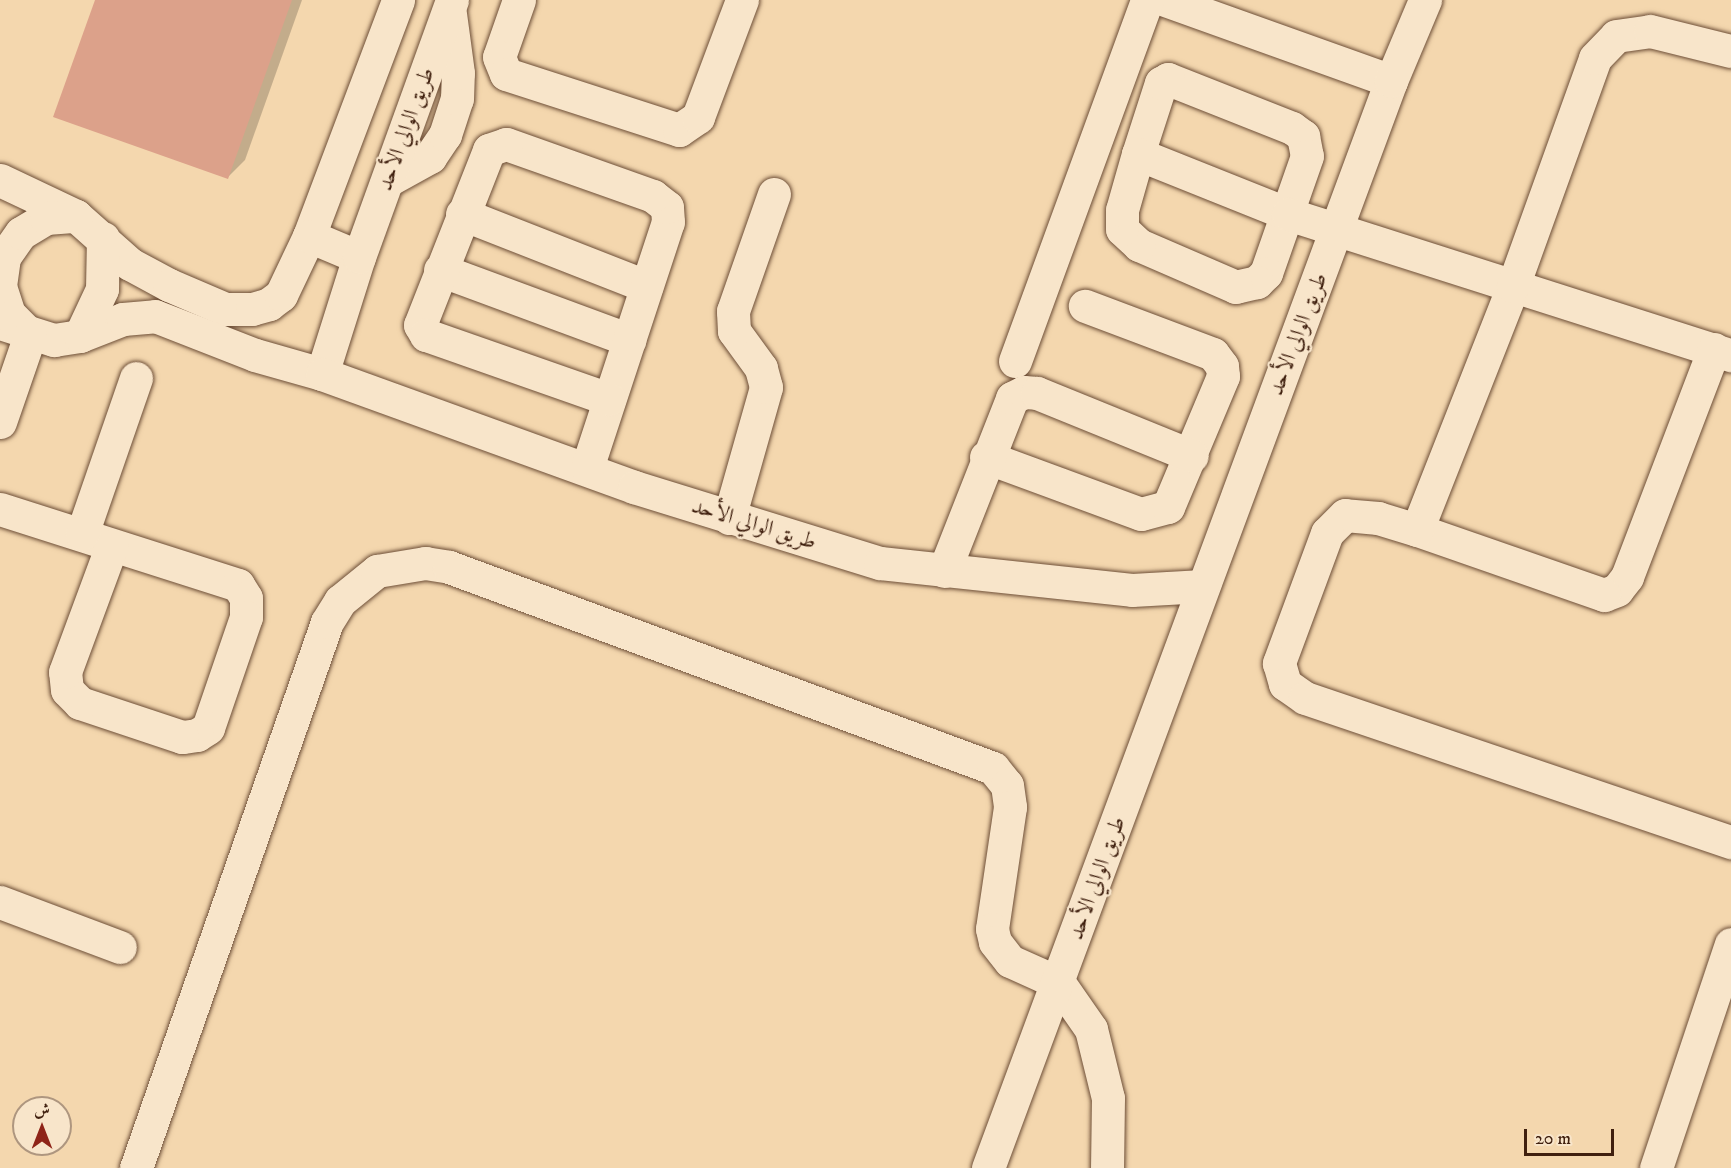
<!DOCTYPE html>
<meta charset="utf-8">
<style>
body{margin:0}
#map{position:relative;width:1731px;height:1168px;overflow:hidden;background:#f4d7ae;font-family:"IM FELL DW Pica",Amiri,serif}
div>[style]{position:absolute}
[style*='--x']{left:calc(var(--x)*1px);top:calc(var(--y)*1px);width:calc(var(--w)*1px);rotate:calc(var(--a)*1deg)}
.shadow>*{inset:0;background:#0003}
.building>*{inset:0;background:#dca18a}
.roads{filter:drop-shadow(0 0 2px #6d4e37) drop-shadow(0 0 2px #6d4e37)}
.minor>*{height:33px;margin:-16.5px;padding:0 16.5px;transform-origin:16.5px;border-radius:16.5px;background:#f8e5ca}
span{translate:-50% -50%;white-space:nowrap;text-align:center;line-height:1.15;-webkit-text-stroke:4.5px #f8e5ca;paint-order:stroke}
.street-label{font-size:22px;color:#40200f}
.north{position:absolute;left:12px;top:1096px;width:60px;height:60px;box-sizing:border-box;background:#f8e5ca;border:2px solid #ae967f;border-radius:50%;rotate:0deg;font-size:16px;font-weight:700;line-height:24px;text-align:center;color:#40200f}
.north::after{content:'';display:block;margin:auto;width:21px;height:27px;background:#8f2418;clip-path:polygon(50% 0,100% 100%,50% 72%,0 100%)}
.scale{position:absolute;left:1524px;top:1129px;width:90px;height:27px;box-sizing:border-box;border:3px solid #40200f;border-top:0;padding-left:8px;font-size:18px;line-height:21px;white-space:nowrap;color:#40200f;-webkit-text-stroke:4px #f8e5ca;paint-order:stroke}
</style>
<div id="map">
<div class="shadow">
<i style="clip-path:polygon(97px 0,302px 0,245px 160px,228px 177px)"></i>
</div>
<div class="building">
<i style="clip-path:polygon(95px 0,292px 0,228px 179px,53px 117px)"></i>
</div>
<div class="roads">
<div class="minor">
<i style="--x:519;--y:0;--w:60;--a:109.3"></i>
<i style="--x:499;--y:57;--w:18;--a:68"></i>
<i style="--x:506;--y:74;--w:182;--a:17.9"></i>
<i style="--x:679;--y:130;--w:23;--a:-34"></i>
<i style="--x:698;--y:117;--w:125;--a:-69.4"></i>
<i style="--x:1165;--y:0;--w:240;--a:19.7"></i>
<i style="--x:1168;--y:79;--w:133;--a:21.6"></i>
<i style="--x:1292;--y:128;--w:14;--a:36"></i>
<i style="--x:1303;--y:136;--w:20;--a:79"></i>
<i style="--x:1307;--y:156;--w:124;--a:109.3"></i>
<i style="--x:1266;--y:273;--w:13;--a:135"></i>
<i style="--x:1257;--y:282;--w:22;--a:167"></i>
<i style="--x:1236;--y:287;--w:106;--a:-156.6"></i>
<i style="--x:1139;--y:245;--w:23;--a:-137"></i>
<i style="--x:1122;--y:229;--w:19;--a:-90"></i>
<i style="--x:1122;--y:210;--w:58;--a:-74.1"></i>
<i style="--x:1138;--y:154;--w:75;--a:-72.1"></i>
<i style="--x:1161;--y:83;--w:8;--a:-30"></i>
<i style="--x:1138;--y:154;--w:162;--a:21.8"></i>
<i style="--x:1288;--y:214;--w:465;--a:17.7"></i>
<i style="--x:390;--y:179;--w:46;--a:-28.8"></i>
<i style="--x:430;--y:157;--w:27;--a:-56"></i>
<i style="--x:445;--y:135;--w:38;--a:-72"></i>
<i style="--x:457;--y:99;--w:26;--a:-88"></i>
<i style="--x:458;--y:73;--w:60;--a:-97.7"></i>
<i style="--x:0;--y:180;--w:84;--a:25.3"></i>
<i style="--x:76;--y:216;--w:72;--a:41.6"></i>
<i style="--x:130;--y:264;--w:44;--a:28.3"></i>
<i style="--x:169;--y:285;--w:61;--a:23.2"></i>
<i style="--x:225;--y:309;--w:27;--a:0"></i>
<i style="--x:252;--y:309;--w:18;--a:-16"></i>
<i style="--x:269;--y:304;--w:15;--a:-37"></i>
<i style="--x:281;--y:295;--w:65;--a:-64.6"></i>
<i style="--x:309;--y:236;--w:252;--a:-69.3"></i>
<i style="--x:462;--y:214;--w:198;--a:21.4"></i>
<i style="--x:309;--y:236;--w:54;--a:22.8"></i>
<i style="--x:440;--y:270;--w:202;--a:20.3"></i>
<i style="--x:0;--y:323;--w:57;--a:17.5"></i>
<i style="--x:54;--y:340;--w:26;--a:-9"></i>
<i style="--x:80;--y:336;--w:46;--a:-21.6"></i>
<i style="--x:123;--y:319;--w:32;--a:-5"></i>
<i style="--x:155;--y:316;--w:107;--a:21.3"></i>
<i style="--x:255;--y:355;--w:70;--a:15.8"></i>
<i style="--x:322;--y:374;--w:123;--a:-72.5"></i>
<i style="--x:359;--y:257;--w:273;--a:-70.1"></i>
<i style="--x:30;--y:335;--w:30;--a:-135"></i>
<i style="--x:9;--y:314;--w:29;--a:-108"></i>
<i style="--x:0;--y:286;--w:29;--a:-82"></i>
<i style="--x:4;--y:257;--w:29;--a:-55"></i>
<i style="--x:21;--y:233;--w:29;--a:-31"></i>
<i style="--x:46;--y:218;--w:30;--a:-4"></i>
<i style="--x:80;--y:336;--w:52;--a:-64.9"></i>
<i style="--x:102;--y:289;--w:51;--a:-88.9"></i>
<i style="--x:1714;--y:349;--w:244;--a:110.9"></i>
<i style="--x:1627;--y:577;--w:16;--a:128"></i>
<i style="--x:1617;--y:590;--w:14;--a:159"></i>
<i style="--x:1604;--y:595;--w:198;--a:-160.8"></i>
<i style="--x:1417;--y:530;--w:262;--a:-68.5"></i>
<i style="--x:1513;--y:286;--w:242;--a:-70.2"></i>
<i style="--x:1595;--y:58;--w:30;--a:-46"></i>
<i style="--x:1616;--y:36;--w:34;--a:-8"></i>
<i style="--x:1650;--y:31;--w:83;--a:13.9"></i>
<i style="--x:1015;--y:361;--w:384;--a:-69.9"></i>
<i style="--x:322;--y:374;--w:332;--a:19.9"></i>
<i style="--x:634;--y:487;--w:257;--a:17.2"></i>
<i style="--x:880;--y:563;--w:253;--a:6.1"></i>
<i style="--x:1132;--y:590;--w:71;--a:-3.2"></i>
<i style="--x:0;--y:422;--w:92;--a:-71"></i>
<i style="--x:986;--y:457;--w:165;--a:20.2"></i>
<i style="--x:1141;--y:514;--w:28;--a:-15"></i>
<i style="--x:1168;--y:507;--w:142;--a:-67.2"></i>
<i style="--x:1223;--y:376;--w:10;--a:-96"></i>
<i style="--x:1222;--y:366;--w:15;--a:-127"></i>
<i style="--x:1213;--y:354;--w:137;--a:-159.4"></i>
<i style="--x:587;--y:468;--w:259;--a:-71.8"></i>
<i style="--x:668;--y:222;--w:15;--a:-94"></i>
<i style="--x:667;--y:207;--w:18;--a:-142"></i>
<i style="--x:653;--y:196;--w:156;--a:-160.5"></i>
<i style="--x:506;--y:144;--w:18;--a:161"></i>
<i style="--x:489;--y:150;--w:188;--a:111.5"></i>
<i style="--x:420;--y:325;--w:12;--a:59"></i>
<i style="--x:426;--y:335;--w:194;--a:19.3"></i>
<i style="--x:0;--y:509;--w:250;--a:17.7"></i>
<i style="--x:238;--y:585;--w:15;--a:58"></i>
<i style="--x:246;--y:598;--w:19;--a:90"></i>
<i style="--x:246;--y:617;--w:117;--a:108.9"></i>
<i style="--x:208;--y:728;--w:13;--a:148"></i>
<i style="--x:197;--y:735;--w:15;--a:172"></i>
<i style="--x:182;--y:737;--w:108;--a:-161.6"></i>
<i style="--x:80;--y:703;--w:18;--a:-135"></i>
<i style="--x:67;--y:690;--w:18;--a:-96"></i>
<i style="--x:65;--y:672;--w:135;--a:-69.7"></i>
<i style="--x:729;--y:518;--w:136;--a:-74.2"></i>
<i style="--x:766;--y:387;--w:20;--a:-105"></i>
<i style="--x:761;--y:368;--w:46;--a:-126.1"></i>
<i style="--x:734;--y:331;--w:20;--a:-93"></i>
<i style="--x:733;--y:311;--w:124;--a:-70.7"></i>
<i style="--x:1417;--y:530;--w:41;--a:-162.9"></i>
<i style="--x:1378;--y:518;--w:33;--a:-175"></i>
<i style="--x:1345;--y:515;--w:25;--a:135"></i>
<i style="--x:1327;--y:533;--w:139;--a:110.3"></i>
<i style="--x:1279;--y:663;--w:22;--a:74"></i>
<i style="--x:1285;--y:684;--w:24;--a:35"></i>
<i style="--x:1305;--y:698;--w:450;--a:18.7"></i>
<i style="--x:82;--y:534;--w:165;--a:-70.9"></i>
<i style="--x:944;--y:571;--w:186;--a:-68.5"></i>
<i style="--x:1012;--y:398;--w:13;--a:-27"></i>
<i style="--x:1024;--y:392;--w:13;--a:4"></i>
<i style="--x:1037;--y:393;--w:167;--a:22.1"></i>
<i style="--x:0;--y:902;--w:128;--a:20.6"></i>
<i style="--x:136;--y:1168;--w:578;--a:-70.72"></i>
<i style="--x:327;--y:622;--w:25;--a:-58"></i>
<i style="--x:340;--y:601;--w:48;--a:-39"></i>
<i style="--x:377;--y:571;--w:49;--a:-9.5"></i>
<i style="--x:425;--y:563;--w:24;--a:9"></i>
<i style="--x:449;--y:567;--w:580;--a:20.28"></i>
<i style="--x:993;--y:768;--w:22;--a:51"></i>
<i style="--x:1007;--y:785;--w:22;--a:82"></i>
<i style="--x:1010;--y:807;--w:123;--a:98.4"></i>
<i style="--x:992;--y:929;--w:13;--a:77"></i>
<i style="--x:995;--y:942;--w:24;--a:52"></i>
<i style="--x:1010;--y:961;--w:54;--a:24.2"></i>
<i style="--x:1059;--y:983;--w:56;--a:55.2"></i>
<i style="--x:1091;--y:1029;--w:71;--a:76.2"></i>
<i style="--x:1108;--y:1098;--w:70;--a:90.8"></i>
<i style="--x:988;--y:1168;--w:1159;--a:-69.66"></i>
<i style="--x:1391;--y:81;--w:88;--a:-67.2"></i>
<i style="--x:1656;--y:1168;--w:236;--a:-71.5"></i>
</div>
</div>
<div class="street-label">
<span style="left:406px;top:129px;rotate:-70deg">طريق الوالي الأحد</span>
<span style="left:1298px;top:334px;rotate:-69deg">طريق الوالي الأحد</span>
<span style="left:754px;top:524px;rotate:17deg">طريق الوالي الأحد</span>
<span style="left:1097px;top:878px;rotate:-70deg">طريق الوالي الأحد</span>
</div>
<div class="north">ش</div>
<div class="scale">20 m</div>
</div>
